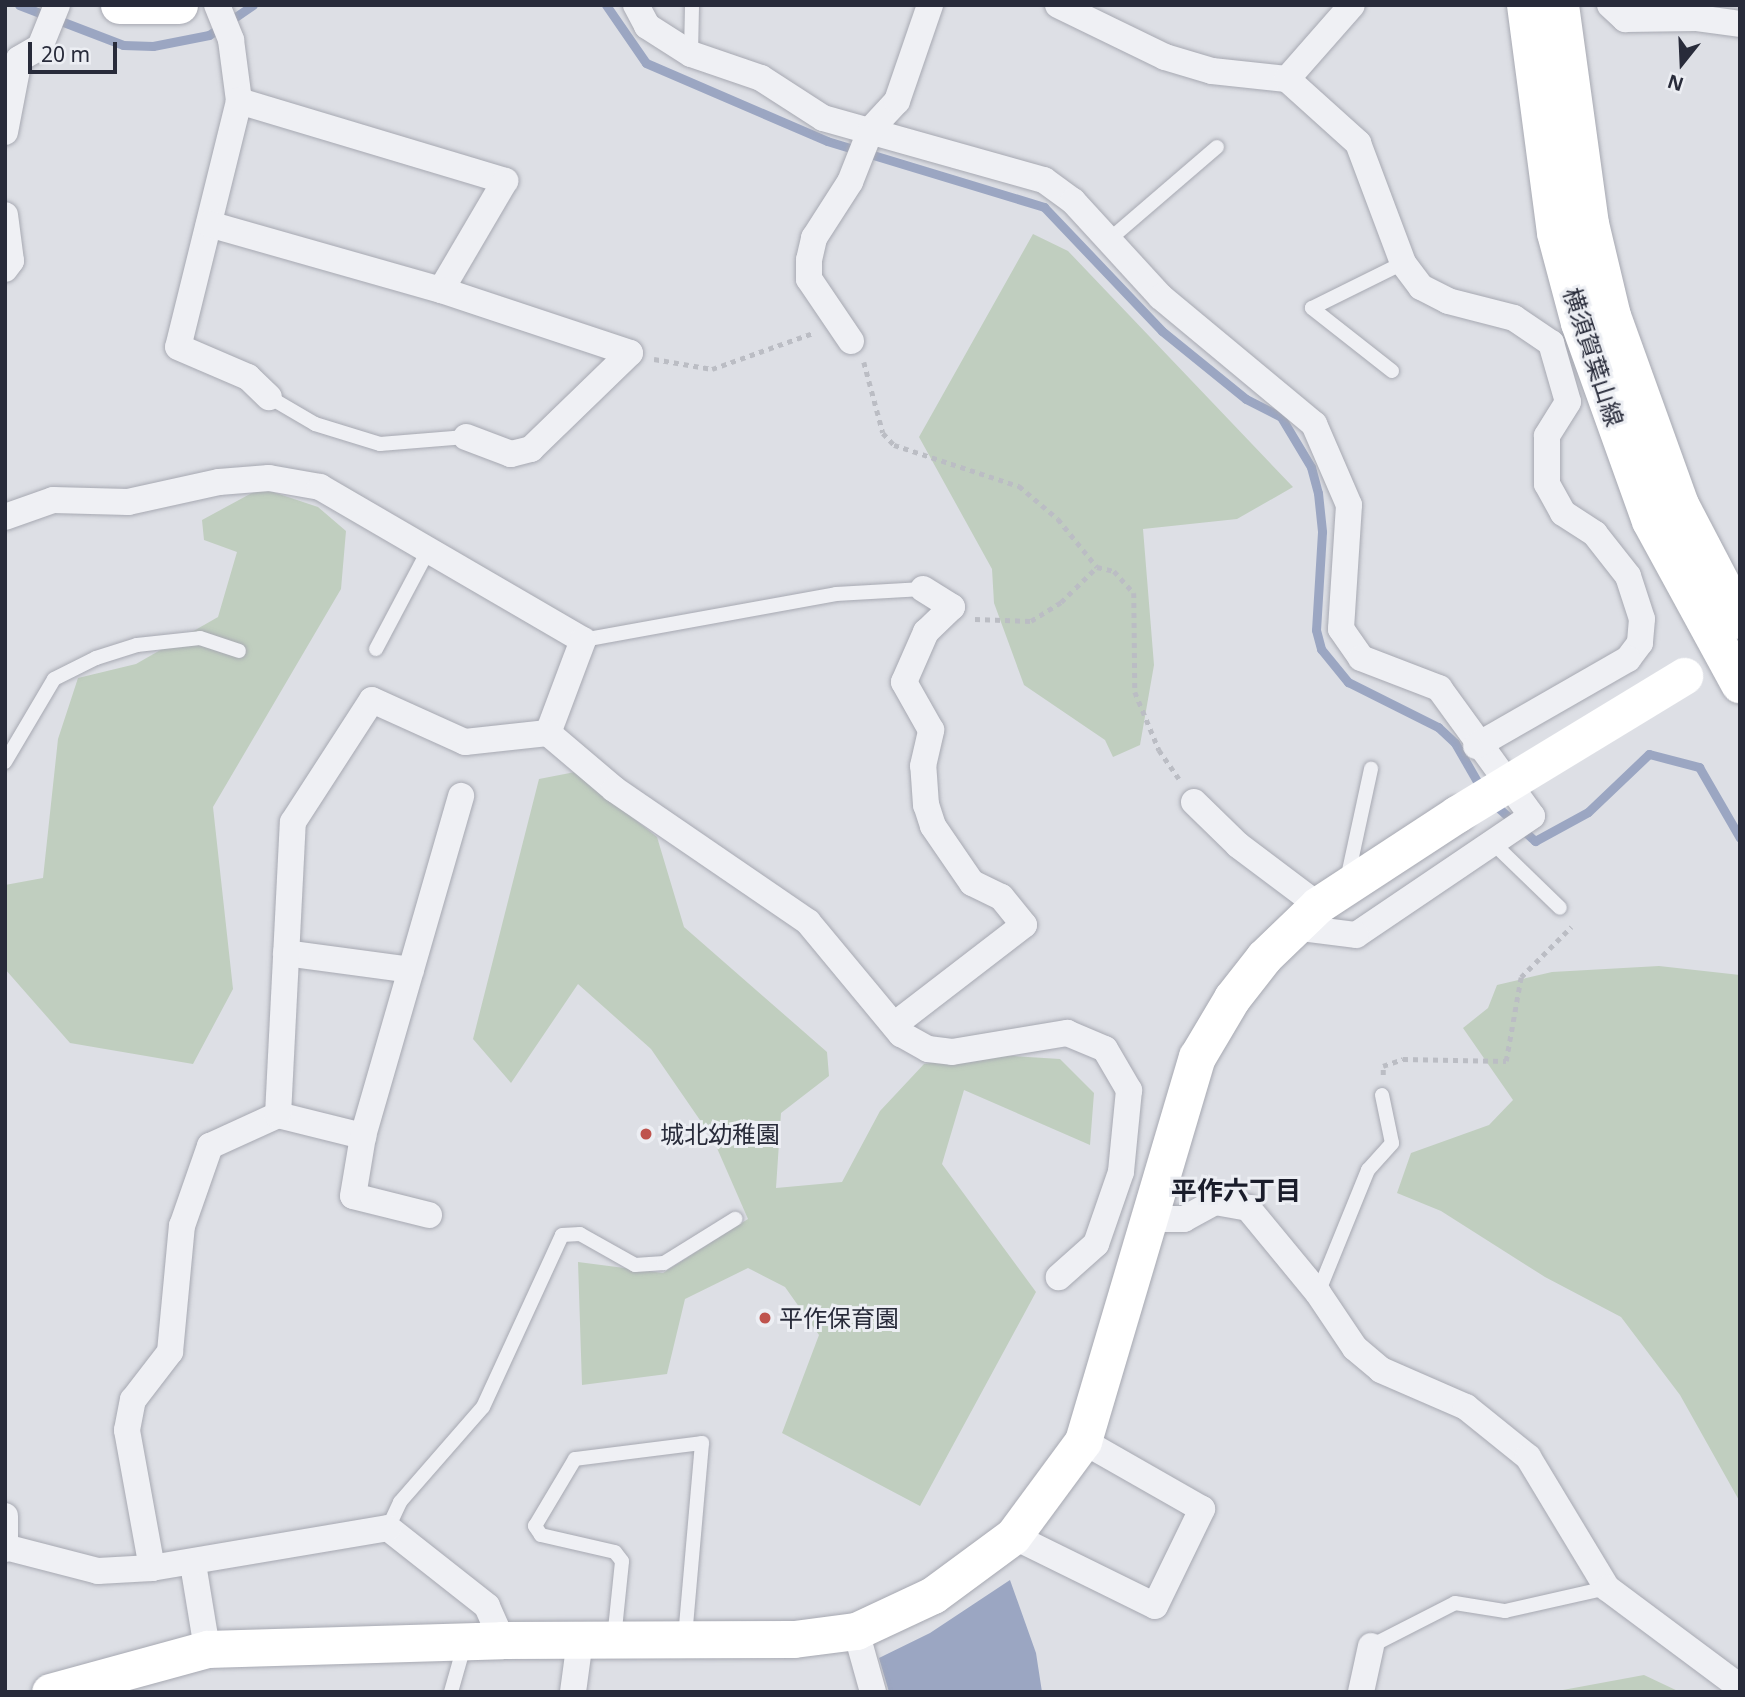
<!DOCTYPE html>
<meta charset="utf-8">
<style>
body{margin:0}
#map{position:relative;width:1745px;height:1697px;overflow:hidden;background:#dddfe5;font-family:"Noto Sans","Noto Sans JP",sans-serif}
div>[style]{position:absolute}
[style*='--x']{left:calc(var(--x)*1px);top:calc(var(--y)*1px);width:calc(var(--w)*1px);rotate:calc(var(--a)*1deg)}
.green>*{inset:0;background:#c0cebf}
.water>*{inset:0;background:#9ba6c2}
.stream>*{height:9px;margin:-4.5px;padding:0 4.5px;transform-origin:4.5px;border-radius:4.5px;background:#9ba6c2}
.path>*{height:4.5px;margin-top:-2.25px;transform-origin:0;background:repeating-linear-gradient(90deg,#bbbdc4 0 5px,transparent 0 10px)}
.roads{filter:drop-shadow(0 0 2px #a7a9b2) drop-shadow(0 0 2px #a7a9b2)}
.lane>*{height:14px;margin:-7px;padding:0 7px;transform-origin:7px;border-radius:7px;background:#eff0f4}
.street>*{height:26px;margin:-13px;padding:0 13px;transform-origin:13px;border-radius:13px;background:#eff0f4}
.secondary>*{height:37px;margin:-18.5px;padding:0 18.5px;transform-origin:18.5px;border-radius:18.5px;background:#fff}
.primary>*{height:38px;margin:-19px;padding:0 19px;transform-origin:19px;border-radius:19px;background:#fff}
.secondary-bridge>*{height:37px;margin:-18.5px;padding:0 18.5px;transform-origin:18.5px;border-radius:18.5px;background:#fff}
.dots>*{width:19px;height:19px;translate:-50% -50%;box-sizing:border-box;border:4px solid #eceef3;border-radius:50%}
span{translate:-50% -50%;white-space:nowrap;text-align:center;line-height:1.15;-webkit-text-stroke:6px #eceef3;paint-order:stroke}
.street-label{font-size:24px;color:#282b3a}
.poi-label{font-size:24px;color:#282b3a}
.left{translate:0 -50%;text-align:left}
.neighbourhood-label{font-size:26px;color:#1a1d2b;font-weight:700}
.frame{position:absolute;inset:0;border:7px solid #282b3a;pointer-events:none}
.north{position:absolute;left:1647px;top:28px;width:70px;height:70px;-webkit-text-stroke:5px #eceef3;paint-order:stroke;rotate:198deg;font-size:19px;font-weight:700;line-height:28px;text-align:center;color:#282b3a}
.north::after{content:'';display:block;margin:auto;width:24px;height:32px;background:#282b3a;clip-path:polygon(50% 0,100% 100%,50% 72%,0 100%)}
.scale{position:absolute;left:28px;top:42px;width:89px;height:32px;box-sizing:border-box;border:4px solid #282b3a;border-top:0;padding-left:9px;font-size:21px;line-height:24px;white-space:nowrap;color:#282b3a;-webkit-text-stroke:5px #eceef3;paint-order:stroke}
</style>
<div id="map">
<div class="green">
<i style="clip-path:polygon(1033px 234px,1068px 251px,1293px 487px,1237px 519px,1143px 529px,1154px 665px,1140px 745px,1113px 757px,1105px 740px,1024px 685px,994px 603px,992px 569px,919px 437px)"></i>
<i style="clip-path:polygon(261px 488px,318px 507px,346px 531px,341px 589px,213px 807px,233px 989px,193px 1064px,70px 1043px,5px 969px,5px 885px,43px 878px,58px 739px,78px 678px,136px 664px,218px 617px,237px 552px,204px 540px,202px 520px)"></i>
<i style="clip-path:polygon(575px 772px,657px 837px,684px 927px,827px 1052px,829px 1076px,781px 1113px,776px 1188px,842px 1182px,880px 1111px,924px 1064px,982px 1054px,1060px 1059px,1094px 1093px,1090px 1145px,964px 1090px,942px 1164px,1036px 1292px,920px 1506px,782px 1433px,819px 1335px,785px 1287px,748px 1268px,685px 1299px,667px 1374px,582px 1385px,578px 1262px,663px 1273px,748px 1219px,713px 1139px,651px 1049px,578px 984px,511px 1083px,473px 1039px,539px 779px)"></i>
<i style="clip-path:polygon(1659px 966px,1740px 975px,1740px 1502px,1680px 1395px,1621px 1317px,1545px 1277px,1441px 1211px,1397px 1193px,1411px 1153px,1489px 1125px,1513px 1100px,1463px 1028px,1488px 1008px,1497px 985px,1552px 972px)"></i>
<i style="clip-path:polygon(1644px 1675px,1680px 1692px,1552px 1692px)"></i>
</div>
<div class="water">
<i style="clip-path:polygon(1010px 1580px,1036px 1653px,1042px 1692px,889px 1692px,879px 1658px,930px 1633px)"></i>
</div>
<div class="stream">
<i style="--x:19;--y:5;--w:111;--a:21"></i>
<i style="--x:123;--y:45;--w:30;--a:2"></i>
<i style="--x:153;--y:46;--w:57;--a:-11.1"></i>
<i style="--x:209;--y:35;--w:53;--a:-34.3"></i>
<i style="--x:606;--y:5;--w:70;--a:55.4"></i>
<i style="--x:646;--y:63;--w:197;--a:23.3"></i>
<i style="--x:827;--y:141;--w:227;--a:16.9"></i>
<i style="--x:1044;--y:207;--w:171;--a:46.4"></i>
<i style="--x:1162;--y:331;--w:108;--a:39"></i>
<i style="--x:1246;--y:399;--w:39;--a:27"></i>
<i style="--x:1281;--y:417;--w:58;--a:59"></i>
<i style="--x:1311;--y:467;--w:27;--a:75"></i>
<i style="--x:1318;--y:493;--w:39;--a:84"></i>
<i style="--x:1322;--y:532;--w:98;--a:93.5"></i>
<i style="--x:1316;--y:630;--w:20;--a:75"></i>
<i style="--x:1321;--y:649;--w:43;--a:50.7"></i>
<i style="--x:1348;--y:682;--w:101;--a:26.6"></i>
<i style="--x:1438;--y:727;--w:23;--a:43"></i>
<i style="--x:1455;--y:743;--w:54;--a:60.1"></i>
<i style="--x:1493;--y:803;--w:57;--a:42.1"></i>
<i style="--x:1535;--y:841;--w:60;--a:-28.7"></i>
<i style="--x:1588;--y:812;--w:84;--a:-43.6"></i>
<i style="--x:1649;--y:754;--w:52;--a:14.6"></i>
<i style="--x:1699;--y:767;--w:82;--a:60"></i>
</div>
<div class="path">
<i style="--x:654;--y:359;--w:59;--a:9.8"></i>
<i style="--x:712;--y:369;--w:107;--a:-19.6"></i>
<i style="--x:864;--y:362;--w:73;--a:75"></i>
<i style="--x:883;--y:433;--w:16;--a:47"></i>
<i style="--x:894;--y:445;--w:132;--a:18.2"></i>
<i style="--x:1019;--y:486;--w:51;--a:40.2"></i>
<i style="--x:1058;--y:519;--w:62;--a:50.9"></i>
<i style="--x:975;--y:619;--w:56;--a:2"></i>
<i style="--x:1031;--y:621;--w:36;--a:-32"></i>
<i style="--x:1061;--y:602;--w:50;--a:-44.2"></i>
<i style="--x:1097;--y:567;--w:17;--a:13"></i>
<i style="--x:1114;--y:571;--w:30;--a:48"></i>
<i style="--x:1134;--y:593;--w:99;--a:89.4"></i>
<i style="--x:1135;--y:692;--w:63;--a:67.5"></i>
<i style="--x:1159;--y:750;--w:35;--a:55"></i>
<i style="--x:1383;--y:1075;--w:9;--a:-90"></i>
<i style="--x:1383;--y:1066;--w:21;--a:-19"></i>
<i style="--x:1403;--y:1059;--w:103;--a:1.1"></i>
<i style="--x:1506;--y:1061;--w:85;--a:-79.9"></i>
<i style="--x:1521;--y:977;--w:71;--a:-45"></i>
</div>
<div class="roads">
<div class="lane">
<i style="--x:691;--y:54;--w:49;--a:-88.8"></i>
<i style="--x:1110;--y:239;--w:141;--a:-40.7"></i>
<i style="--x:1392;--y:371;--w:102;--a:-141.8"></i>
<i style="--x:1312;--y:308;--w:102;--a:-26.3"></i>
<i style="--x:269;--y:397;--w:53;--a:30.4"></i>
<i style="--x:315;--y:424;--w:68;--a:17.1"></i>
<i style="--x:380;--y:444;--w:86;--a:-4.7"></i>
<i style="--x:583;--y:640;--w:257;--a:-10.3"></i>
<i style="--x:836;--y:594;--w:87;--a:-3.3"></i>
<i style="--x:376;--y:649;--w:113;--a:-62.1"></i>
<i style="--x:5;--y:762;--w:96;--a:-59.4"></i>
<i style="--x:54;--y:679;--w:47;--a:-26.6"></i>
<i style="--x:96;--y:658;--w:43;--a:-17.6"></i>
<i style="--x:137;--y:645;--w:63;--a:-6.3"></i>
<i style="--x:200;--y:638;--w:41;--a:18.4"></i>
<i style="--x:1493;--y:843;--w:93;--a:44.1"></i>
<i style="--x:1347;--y:880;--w:114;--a:-77.8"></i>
<i style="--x:1318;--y:1293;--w:133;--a:-67.9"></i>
<i style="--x:1368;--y:1170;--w:36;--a:-48"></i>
<i style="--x:1392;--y:1143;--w:49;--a:-101.8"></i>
<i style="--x:388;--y:1528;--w:29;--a:-65"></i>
<i style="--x:400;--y:1502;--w:126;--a:-48.9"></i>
<i style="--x:483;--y:1407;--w:189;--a:-65.3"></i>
<i style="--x:562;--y:1235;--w:18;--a:-3"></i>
<i style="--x:580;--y:1234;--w:63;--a:29.4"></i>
<i style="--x:635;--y:1265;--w:29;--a:-4"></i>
<i style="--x:664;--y:1263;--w:84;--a:-31.8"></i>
<i style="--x:614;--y:1639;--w:78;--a:-84.1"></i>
<i style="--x:622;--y:1561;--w:11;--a:-128"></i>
<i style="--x:615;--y:1552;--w:76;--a:-167.1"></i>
<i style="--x:541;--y:1535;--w:11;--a:-124"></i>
<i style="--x:535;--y:1526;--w:78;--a:-59.2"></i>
<i style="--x:575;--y:1459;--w:128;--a:-7.2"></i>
<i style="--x:702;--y:1443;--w:196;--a:95"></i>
<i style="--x:1371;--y:1646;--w:94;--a:-27.1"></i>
<i style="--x:1455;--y:1603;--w:51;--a:9.1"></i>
<i style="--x:1505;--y:1611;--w:105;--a:-12.7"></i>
<i style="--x:451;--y:1692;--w:51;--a:-74.1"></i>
</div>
<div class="street">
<i style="--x:217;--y:5;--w:38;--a:68"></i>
<i style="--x:231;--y:40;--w:62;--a:82.5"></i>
<i style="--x:239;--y:101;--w:278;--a:16.7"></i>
<i style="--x:505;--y:181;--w:126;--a:120.4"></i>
<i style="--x:636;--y:5;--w:24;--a:62"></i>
<i style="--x:647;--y:26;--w:52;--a:32.5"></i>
<i style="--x:691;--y:54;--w:74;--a:18.9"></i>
<i style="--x:761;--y:78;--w:74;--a:32.8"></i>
<i style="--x:823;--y:118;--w:230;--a:15.7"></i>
<i style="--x:1044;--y:180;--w:36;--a:36"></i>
<i style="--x:1073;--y:201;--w:130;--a:47.5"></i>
<i style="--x:1161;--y:297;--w:199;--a:39.7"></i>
<i style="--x:1314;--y:424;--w:88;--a:66.6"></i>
<i style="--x:1349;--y:505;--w:124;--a:93.7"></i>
<i style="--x:1341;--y:629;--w:35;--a:55"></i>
<i style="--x:1361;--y:658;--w:84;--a:21"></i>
<i style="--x:1439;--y:688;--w:158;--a:54"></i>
<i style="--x:1532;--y:816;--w:212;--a:145.9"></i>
<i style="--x:1356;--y:935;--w:64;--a:-172.8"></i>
<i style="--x:1058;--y:5;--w:119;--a:25.9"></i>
<i style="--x:1165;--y:57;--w:49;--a:16.6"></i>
<i style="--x:1212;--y:71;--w:75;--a:6.1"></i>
<i style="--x:1287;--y:79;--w:96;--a:42"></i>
<i style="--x:1358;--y:143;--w:128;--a:69.4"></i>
<i style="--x:1403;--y:263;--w:30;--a:53"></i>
<i style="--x:1421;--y:287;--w:30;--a:27"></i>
<i style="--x:1448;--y:301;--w:68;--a:14.4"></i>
<i style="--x:1514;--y:318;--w:45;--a:34"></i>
<i style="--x:1551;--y:343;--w:61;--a:73.9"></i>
<i style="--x:1568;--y:402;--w:40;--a:122"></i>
<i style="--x:1547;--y:436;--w:48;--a:90"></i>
<i style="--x:1547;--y:484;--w:33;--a:61"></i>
<i style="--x:1563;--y:513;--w:38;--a:33"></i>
<i style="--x:1595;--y:534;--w:53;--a:51.8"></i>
<i style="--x:1628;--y:576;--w:45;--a:72"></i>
<i style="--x:1642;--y:619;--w:24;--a:95"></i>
<i style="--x:1640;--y:643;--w:20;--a:127"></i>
<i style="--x:1628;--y:659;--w:175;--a:150.2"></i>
<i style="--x:1610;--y:5;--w:21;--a:43"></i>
<i style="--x:1625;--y:19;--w:72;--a:-0.8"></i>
<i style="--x:1697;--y:18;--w:43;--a:7.9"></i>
<i style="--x:1287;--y:79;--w:98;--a:-48.7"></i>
<i style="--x:239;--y:101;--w:253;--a:103.9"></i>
<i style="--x:178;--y:347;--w:76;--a:23.2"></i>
<i style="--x:248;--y:377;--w:29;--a:44"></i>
<i style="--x:5;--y:132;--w:74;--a:-79.1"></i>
<i style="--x:19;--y:59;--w:24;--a:-30"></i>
<i style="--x:40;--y:47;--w:45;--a:-68"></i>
<i style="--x:5;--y:215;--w:46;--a:82.6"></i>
<i style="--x:11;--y:261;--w:10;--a:127"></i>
<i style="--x:209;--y:224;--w:241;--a:15.9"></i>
<i style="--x:441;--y:290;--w:199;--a:18.4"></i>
<i style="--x:630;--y:353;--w:138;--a:135.9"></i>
<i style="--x:531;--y:449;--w:21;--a:166"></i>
<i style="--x:511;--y:454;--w:48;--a:-159.3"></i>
<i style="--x:851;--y:341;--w:75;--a:-124.1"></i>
<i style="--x:809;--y:279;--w:19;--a:-90"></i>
<i style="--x:809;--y:260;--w:23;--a:-77"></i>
<i style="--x:814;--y:238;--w:67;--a:-57.3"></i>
<i style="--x:850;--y:182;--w:57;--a:-68.4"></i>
<i style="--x:871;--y:129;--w:38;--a:-47"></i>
<i style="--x:897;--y:101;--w:102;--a:-71"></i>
<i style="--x:5;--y:517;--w:51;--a:-19.5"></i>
<i style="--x:53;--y:500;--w:75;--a:1.5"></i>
<i style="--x:128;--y:502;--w:93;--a:-12.4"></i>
<i style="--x:219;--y:482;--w:50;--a:-4.6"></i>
<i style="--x:269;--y:478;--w:52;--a:10"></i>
<i style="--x:320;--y:487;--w:304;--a:30.2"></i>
<i style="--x:583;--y:640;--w:99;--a:110.6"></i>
<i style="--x:1194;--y:802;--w:62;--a:44.3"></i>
<i style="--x:1238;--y:845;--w:100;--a:36.9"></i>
<i style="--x:286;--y:953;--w:126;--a:7.7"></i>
<i style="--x:894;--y:1025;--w:164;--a:-37.6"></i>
<i style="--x:1024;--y:925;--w:36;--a:-129"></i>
<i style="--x:1001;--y:897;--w:32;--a:-154"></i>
<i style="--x:972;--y:883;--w:69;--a:-124.4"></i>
<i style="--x:933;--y:826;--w:22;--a:-108"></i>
<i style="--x:926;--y:805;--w:39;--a:-94"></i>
<i style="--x:923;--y:766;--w:37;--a:-77"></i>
<i style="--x:931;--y:730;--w:55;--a:-119.4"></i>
<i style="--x:904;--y:682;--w:55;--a:-66.3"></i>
<i style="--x:926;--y:632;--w:36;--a:-44"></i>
<i style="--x:952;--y:607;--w:34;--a:-148"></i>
<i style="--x:278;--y:1115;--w:88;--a:13.9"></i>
<i style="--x:429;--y:1215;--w:78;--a:-166"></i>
<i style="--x:353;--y:1196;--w:61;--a:-80.5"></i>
<i style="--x:363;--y:1136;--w:354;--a:-73.9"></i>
<i style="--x:1146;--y:1219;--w:38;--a:0"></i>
<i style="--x:1184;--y:1219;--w:35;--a:-29"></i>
<i style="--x:1215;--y:1202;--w:34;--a:10"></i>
<i style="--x:1248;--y:1208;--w:110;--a:50.5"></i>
<i style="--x:1318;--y:1293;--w:66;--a:56.1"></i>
<i style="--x:1355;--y:1348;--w:34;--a:40"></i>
<i style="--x:1381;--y:1370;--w:93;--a:23.5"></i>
<i style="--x:1466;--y:1407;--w:80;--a:38.9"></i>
<i style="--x:1528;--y:1457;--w:153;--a:58.9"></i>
<i style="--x:1607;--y:1588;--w:166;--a:36.7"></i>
<i style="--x:5;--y:1516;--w:33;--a:90"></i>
<i style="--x:1013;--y:1536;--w:158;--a:26.2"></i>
<i style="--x:1155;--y:1606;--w:108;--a:-64.1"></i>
<i style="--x:1202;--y:1509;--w:137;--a:-150.3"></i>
<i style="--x:9;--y:1548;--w:92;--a:14.5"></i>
<i style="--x:98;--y:1571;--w:54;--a:-3.2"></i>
<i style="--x:193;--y:1564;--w:86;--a:80.6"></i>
<i style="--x:856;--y:1631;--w:63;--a:74.4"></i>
<i style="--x:502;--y:1640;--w:37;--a:-114"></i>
<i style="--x:487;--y:1606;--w:126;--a:-141.8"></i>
<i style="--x:388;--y:1528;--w:239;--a:170.4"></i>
<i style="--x:152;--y:1568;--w:140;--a:-100.3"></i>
<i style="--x:127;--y:1430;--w:31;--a:-79"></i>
<i style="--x:133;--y:1400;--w:61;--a:-52.4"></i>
<i style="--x:170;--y:1352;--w:127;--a:-84.6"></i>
<i style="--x:182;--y:1226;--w:85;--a:-70.7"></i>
<i style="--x:210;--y:1146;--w:75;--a:-24.5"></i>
<i style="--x:278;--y:1115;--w:293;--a:-87.1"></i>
<i style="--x:293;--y:822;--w:145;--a:-57.1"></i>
<i style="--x:372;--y:700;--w:102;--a:24.3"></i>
<i style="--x:465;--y:742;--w:83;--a:-6.2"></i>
<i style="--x:548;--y:733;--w:87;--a:40.3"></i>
<i style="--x:614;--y:789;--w:235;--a:34.4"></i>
<i style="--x:808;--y:922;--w:146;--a:50.3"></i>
<i style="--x:901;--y:1034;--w:31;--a:29"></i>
<i style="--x:928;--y:1049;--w:24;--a:7"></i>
<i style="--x:952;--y:1052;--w:117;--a:-9.4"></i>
<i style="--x:1067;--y:1033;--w:41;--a:22.8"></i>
<i style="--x:1105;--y:1049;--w:48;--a:59.7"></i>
<i style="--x:1129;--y:1090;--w:82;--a:95.6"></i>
<i style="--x:1121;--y:1172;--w:76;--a:109.1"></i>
<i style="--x:1096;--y:1244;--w:50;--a:138.3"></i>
<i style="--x:573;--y:1692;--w:52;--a:-82.3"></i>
<i style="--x:1361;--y:1692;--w:47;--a:-77.7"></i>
</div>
<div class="secondary">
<i style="--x:119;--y:5;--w:60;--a:0"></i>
<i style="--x:50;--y:1692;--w:163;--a:-15.3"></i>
<i style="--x:207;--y:1649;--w:295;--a:-1.7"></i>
<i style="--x:502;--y:1640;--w:292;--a:-0.2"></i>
<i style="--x:794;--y:1639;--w:63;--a:-7.4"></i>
<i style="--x:856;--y:1631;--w:85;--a:-25.1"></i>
<i style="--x:933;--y:1595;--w:99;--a:-36.4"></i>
<i style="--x:1013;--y:1536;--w:118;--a:-53.6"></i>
<i style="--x:1083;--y:1441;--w:401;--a:-73.5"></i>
<i style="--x:1197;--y:1057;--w:69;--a:-59.3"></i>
<i style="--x:1232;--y:998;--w:52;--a:-52"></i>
<i style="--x:1264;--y:957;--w:75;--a:-43.9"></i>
<i style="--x:1318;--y:905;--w:166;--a:-33.2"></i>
</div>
<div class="primary">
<i style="--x:1526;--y:5;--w:230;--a:82.5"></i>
<i style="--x:1556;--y:233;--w:93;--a:75.1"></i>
<i style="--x:1580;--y:323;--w:210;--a:70.3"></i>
<i style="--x:1651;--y:521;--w:186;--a:61.4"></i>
<i style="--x:1560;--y:5;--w:221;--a:82.2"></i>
<i style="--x:1590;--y:224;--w:95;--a:76.6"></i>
<i style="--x:1612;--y:316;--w:201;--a:70.2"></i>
<i style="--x:1680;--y:505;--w:130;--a:62.4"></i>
</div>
</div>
<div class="secondary-bridge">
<i style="--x:1457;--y:814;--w:266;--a:-31.3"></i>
</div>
<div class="dots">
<i style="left:646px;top:1134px;background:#bf534d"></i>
<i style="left:765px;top:1318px;background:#bf534d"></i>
</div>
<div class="street-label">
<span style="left:1594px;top:357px;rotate:72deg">横須賀葉山線</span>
</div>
<div class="poi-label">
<span class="left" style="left:660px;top:1134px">城北幼稚園</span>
<span class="left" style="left:779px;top:1318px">平作保育園</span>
</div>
<div class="neighbourhood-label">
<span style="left:1236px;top:1191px">平作六丁目</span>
</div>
<div class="frame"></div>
<div class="north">N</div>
<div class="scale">20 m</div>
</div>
